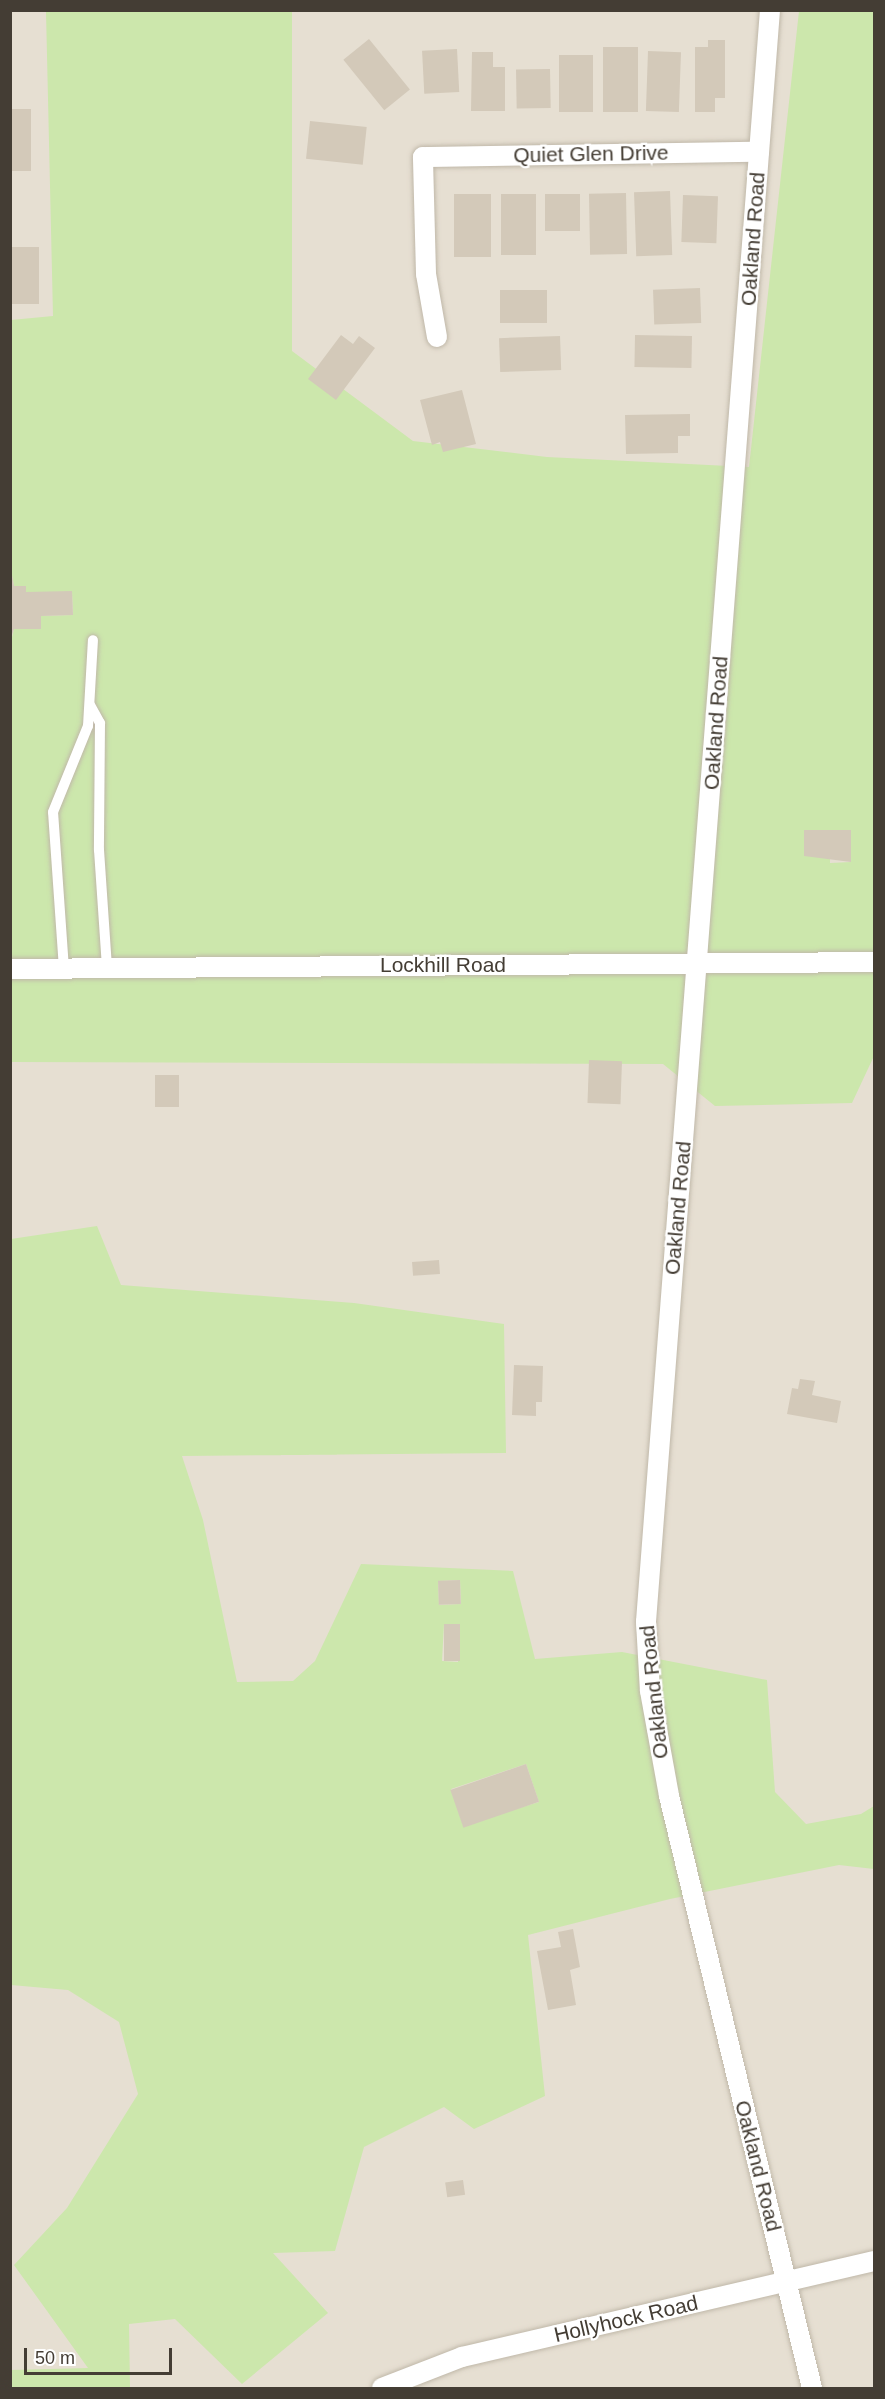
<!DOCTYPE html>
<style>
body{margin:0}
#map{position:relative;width:885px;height:2399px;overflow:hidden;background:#f2ede4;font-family:Arial,sans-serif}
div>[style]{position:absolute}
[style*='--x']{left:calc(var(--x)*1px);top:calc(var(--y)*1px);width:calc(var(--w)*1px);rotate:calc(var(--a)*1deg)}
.residential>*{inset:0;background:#e6dfd2;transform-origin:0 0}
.green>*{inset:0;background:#cce7ac}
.building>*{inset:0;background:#d3c9b9;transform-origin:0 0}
.roads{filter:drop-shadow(0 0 2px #c0b8a9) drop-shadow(0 0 2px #c0b8a9)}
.service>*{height:10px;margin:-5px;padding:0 5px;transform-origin:5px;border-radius:5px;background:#fff}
.minor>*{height:20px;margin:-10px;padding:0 10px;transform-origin:10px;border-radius:10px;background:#fff}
span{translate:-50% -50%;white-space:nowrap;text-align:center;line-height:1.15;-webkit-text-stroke:4.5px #fff;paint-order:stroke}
.street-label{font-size:21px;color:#443d34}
.frame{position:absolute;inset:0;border:12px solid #443d34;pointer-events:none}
.scale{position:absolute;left:24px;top:2348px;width:148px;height:27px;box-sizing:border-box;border:3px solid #443d34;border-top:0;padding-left:8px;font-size:18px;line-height:21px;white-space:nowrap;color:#443d34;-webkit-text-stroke:4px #fff;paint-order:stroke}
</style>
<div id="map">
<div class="residential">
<i style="left:874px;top:11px;width:2377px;height:864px;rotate:90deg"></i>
</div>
<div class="green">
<i style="clip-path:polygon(evenodd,292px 11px,292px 351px,413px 441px,547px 457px,749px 467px,799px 11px,874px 11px,874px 1056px,852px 1103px,715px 1106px,663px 1064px,11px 1062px,11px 641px,14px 629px,41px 629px,41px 616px,73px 615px,72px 592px,26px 592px,26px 586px,14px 586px,10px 565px,11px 320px,53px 316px,46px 12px,292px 11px,804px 830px,850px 830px,851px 862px,830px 863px,830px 856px,804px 830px)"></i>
<i style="clip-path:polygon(evenodd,97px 1226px,121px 1285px,354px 1303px,504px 1324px,506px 1453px,182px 1456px,203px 1520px,237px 1682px,293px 1681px,315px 1661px,361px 1564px,513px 1571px,535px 1659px,622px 1652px,767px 1680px,775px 1792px,806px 1824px,861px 1814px,874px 1806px,874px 1869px,839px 1865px,670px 1899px,528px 1935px,545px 2096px,474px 2129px,444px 2107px,364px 2147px,335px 2251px,273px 2253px,328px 2313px,242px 2384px,175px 2319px,129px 2324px,130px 2388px,11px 2388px,10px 2370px,88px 2368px,14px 2265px,67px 2208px,138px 2094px,119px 2022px,68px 1990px,11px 1985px,11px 1239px,97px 1226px,460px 1580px,461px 1604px,439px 1605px,438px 1581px,460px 1580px,97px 1226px,444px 1624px,460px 1625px,458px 1662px,442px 1661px,444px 1624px,97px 1226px,526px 1764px,539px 1802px,463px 1825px,451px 1789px,526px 1764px)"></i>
</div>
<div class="building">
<i style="left:369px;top:39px;width:65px;height:33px;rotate:51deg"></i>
<i style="clip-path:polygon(708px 40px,725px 40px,725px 98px,715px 98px,715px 112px,695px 112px,695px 47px,708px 47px)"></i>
<i style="left:603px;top:47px;width:35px;height:65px"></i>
<i style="left:457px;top:49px;width:43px;height:35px;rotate:87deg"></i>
<i style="left:648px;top:51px;width:33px;height:60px;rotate:2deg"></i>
<i style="clip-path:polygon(472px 52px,493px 52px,493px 67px,505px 67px,505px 111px,471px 111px)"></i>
<i style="left:593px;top:55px;width:57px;height:34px;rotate:90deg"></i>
<i style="left:550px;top:69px;width:39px;height:34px;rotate:89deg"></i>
<i style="left:10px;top:109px;width:21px;height:62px"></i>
<i style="left:310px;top:121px;width:57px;height:38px;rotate:6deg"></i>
<i style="left:670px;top:191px;width:64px;height:36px;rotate:88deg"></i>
<i style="left:626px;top:193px;width:61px;height:37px;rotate:89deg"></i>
<i style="left:491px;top:194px;width:63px;height:37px;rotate:90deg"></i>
<i style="left:501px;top:194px;width:35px;height:61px"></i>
<i style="left:545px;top:194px;width:35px;height:37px"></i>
<i style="left:683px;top:195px;width:35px;height:47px;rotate:2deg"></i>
<i style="left:39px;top:247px;width:57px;height:29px;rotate:90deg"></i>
<i style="left:700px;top:288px;width:35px;height:47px;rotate:88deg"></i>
<i style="left:500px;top:290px;width:47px;height:33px"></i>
<i style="clip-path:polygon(341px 335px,353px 344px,359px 336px,375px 348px,336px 400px,308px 379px)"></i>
<i style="left:635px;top:335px;width:57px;height:32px;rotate:1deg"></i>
<i style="left:560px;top:336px;width:34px;height:61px;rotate:88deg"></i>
<i style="clip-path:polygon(462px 390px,476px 444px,443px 452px,440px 442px,432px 445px,420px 400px)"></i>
<i style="clip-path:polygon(690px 414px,690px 436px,678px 436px,678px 453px,626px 454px,625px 415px)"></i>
<i style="clip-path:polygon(10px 565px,14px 586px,26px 586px,26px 592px,72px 591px,73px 615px,41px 616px,41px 629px,14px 629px,10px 641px)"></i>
<i style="clip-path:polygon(804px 830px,851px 830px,851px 862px,804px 856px)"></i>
<i style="left:589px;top:1060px;width:33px;height:43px;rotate:2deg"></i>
<i style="left:155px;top:1075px;width:24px;height:32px"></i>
<i style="left:439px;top:1260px;width:14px;height:27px;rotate:86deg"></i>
<i style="clip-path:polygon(514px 1365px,543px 1366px,542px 1402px,536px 1402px,536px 1416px,512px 1415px)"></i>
<i style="clip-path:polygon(800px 1379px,815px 1381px,812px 1395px,841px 1401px,837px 1423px,787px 1414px,792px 1388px,798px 1389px)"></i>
<i style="left:460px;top:1580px;width:24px;height:22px;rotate:88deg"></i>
<i style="left:444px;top:1624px;width:16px;height:37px"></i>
<i style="left:526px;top:1764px;width:40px;height:80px;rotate:71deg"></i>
<i style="clip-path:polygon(573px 1929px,580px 1967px,570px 1970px,576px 2005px,548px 2010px,537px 1951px,561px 1947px,558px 1932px)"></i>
<i style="left:463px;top:2180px;width:15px;height:18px;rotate:82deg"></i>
</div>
<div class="roads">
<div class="service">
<i style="--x:90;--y:705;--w:21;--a:61"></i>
<i style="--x:100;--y:723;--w:127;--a:90.5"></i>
<i style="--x:99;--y:850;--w:118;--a:86.1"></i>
<i style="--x:64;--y:969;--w:157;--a:-94"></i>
<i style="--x:53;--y:812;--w:93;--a:-67.9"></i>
<i style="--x:88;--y:726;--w:86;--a:-86.7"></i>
</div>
<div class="minor">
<i style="--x:770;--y:10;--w:1617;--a:94.4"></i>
<i style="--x:646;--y:1622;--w:69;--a:86.7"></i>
<i style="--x:650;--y:1691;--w:107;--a:79.7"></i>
<i style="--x:669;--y:1796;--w:609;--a:76.42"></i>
<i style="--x:437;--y:337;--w:64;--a:-99.9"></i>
<i style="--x:426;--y:274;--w:117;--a:-91.5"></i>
<i style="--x:423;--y:157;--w:336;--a:-0.9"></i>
<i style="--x:10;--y:969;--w:864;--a:-0.46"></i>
<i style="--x:382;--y:2388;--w:86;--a:-21.2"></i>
<i style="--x:462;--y:2357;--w:423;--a:-13.1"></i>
</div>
</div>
<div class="street-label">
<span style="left:591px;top:154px;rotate:-1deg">Quiet Glen Drive</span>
<span style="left:753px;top:239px;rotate:-86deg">Oakland Road</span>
<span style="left:716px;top:723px;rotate:-86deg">Oakland Road</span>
<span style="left:443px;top:965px">Lockhill Road</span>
<span style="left:678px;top:1208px;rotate:-85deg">Oakland Road</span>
<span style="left:654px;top:1692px;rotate:-96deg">Oakland Road</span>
<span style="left:758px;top:2166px;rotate:76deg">Oakland Road</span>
<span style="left:626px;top:2319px;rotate:-13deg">Hollyhock Road</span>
</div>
<div class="frame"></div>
<div class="scale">50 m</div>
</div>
